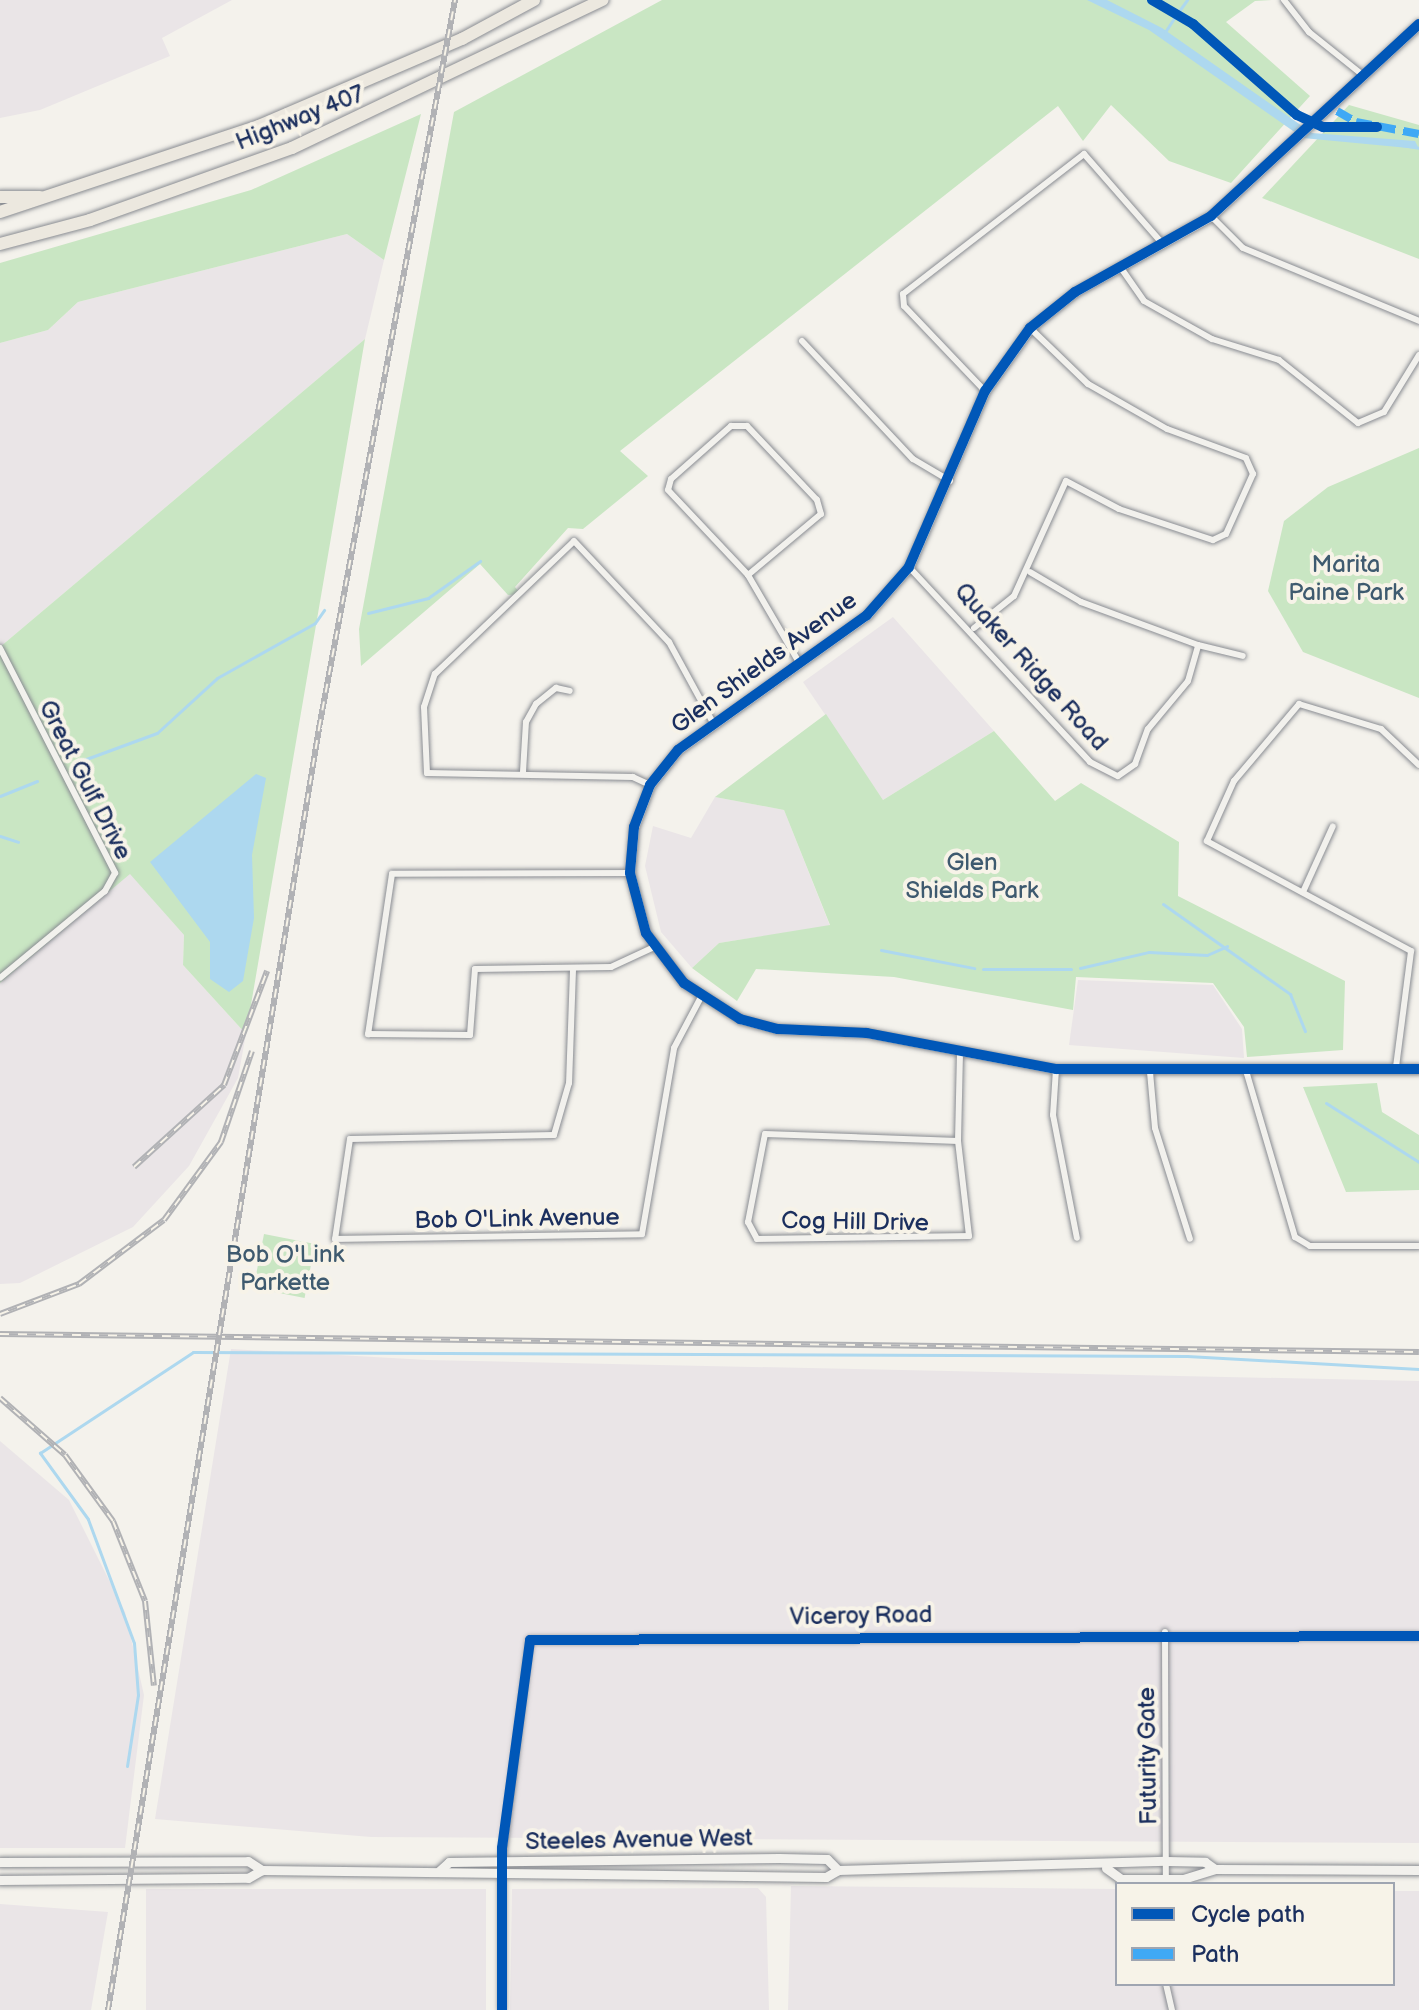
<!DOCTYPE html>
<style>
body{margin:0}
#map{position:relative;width:1419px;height:2010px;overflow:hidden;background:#f4f2ec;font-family:"Balsamiq Sans",sans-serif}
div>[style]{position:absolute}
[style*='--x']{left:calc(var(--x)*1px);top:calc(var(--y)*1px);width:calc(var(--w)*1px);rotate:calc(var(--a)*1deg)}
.built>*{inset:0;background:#eae5e7;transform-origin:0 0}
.green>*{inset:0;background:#c9e6c3;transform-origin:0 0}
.water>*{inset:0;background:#add8ef}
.stream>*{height:3px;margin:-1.5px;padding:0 1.5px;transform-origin:1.5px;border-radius:1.5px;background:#add8ef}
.roads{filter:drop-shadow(0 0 2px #898c92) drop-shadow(0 0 2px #898c92)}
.street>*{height:6px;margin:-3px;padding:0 3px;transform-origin:3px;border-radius:3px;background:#f2f1ed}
.secondary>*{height:9px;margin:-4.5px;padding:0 4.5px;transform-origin:4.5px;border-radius:4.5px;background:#f2f1ed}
.highway>*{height:12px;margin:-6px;padding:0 6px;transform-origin:6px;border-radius:6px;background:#ece8df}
.rail>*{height:6px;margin-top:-3px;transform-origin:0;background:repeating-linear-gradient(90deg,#f7f3e8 0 9px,#b1b2b5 0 18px);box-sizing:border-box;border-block:2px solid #b1b2b5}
.quiet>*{height:8px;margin-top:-4px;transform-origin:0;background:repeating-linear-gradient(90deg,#3fa9f5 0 16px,transparent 0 24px)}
.cycleway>*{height:10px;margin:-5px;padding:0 5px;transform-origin:5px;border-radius:5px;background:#0057b8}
span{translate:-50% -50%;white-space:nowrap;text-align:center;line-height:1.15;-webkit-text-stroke:8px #f7f3e8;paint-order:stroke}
.street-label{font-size:24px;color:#1b2f5e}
.park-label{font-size:24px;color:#3e5a6f}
.legend{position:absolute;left:1115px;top:1882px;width:280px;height:104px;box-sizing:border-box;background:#f7f3e8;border:2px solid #9fa5b1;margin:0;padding:10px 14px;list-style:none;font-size:24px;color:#1b2f5e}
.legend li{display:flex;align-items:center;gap:16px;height:40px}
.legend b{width:40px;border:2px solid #9fa5b1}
</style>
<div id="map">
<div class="built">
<i style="clip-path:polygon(0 0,232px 0,162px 38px,170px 56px,40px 110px,0 118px)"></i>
<i style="clip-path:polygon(347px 234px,384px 260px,365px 339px,0 647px,0 343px,48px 330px,78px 302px)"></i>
<i style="clip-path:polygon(893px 617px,994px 731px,883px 800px,803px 682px)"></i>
<i style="clip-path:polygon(715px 797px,784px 810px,830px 926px,719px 943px,692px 968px,661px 932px,645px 866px,653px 826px,691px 838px)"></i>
<i style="clip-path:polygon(130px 873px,184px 935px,183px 965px,246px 1034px,238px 1078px,189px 1166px,133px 1227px,20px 1283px,0 1284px,0 983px)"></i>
<i style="clip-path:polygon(1078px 980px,1213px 985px,1242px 1029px,1244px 1058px,1069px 1045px)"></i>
<i style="clip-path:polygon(231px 1349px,427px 1360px,1419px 1381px,1419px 1843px,371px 1837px,155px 1819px)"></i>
<i style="clip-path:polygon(0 1441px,69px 1500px,125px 1612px,144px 1695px,125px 1848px,0 1848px)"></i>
<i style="clip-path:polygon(791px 1886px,1117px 1889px,1117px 1984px,1393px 1984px,1393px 1891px,1419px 1891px,1419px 2010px,788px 2010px)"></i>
<i style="clip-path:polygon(758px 1888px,766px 1897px,769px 2010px,510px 2010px,512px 1889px)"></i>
<i style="left:486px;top:1889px;width:121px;height:340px;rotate:90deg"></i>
<i style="clip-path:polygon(0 1904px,108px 1912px,91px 2010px,0 2010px)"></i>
</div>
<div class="green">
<i style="clip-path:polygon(662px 0,1272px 0,1255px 1px,1226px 22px,1310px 96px,1231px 183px,1169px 161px,1111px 105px,1083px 141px,1058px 106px,620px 451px,648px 476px,583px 529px,568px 528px,515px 587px,521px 594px,508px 595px,480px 564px,361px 666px,359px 629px,454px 112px)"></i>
<i style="clip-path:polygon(1349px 105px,1419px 125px,1419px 259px,1262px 198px)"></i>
<i style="clip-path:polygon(421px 114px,384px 260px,347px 234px,78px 302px,48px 330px,0 343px,0 263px,251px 190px)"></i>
<i style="clip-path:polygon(365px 339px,246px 1034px,183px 965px,184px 935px,130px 874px,0 983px,0 647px)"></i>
<i style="clip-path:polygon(1419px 448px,1419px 698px,1303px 652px,1268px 591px,1284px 521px,1328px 487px)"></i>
<i style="clip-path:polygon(826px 714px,883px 800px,994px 731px,1055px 801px,1081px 783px,1179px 842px,1178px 896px,1345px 981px,1343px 1050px,1247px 1057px,1244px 1027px,1213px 983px,1076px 977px,1073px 1010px,894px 977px,756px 969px,737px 1001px,692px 968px,719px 943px,830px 925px,784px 810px,715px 797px)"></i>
<i style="clip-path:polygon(1377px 1083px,1382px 1112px,1419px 1135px,1419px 1190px,1346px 1192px,1303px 1087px)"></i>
<i style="left:264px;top:1234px;width:52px;height:55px;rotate:11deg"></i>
</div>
<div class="water">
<i style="clip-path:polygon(1087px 0,1107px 0,1162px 28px,1312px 133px,1415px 141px,1419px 149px,1303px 138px,1149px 30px)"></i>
<i style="clip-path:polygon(256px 774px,266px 778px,252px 855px,254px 918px,243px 981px,229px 992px,210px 979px,210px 942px,150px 862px)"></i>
</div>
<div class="stream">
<i style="--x:1179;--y:11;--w:14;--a:-54"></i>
<i style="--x:1165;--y:32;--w:17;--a:-57"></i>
<i style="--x:1395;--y:144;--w:24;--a:9"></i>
<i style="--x:368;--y:613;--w:62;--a:-14"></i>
<i style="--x:428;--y:598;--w:64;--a:-35.4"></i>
<i style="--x:78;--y:762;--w:84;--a:-20.2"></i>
<i style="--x:157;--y:733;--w:81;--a:-42.5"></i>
<i style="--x:217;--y:678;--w:112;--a:-29.3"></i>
<i style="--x:315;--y:623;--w:16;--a:-55"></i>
<i style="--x:0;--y:796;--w:40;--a:-22"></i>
<i style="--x:0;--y:836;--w:19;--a:18"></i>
<i style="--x:1163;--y:904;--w:156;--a:35.3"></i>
<i style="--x:1290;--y:994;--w:40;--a:68"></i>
<i style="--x:881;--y:950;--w:95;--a:11"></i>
<i style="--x:1080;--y:968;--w:71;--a:-13.1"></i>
<i style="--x:1149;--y:952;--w:58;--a:3"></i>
<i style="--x:1207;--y:955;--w:22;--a:-24"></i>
<i style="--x:983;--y:969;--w:88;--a:0"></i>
<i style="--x:1326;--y:1103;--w:110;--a:32.4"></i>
<i style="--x:127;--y:1766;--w:72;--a:-81.2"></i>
<i style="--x:138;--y:1695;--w:52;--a:-94.4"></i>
<i style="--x:134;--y:1643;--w:132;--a:-110.4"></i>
<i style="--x:88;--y:1519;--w:82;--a:-126"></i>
<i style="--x:40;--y:1453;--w:183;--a:-33.4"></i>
<i style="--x:193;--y:1352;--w:994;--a:0.23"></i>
<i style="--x:1187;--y:1356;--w:232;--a:3.2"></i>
</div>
<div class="roads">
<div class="street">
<i style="--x:1284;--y:0;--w:41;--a:52"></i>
<i style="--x:1309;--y:32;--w:64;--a:38.7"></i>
<i style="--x:1211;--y:216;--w:45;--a:45"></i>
<i style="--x:1243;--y:248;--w:191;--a:22.5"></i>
<i style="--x:1121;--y:268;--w:40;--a:55.1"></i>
<i style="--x:1144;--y:301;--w:78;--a:29.2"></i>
<i style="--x:1212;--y:339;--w:70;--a:17.4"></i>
<i style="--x:1279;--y:360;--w:101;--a:38.6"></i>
<i style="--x:1358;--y:423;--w:28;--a:-23"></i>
<i style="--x:1384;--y:412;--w:67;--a:-58.4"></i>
<i style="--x:802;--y:341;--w:162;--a:46.8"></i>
<i style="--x:913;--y:459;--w:43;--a:30.7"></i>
<i style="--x:985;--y:391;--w:117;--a:-133.6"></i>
<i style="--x:904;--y:306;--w:12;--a:-95"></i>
<i style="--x:903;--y:294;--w:229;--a:-37.7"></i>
<i style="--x:1084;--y:154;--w:118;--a:48.8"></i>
<i style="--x:909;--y:567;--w:266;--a:47.1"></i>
<i style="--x:1090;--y:762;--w:31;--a:27"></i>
<i style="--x:1118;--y:776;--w:21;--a:-35"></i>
<i style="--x:1135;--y:764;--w:37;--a:-70"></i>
<i style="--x:1148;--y:729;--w:62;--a:-50.2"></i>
<i style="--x:1188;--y:681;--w:37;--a:-74"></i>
<i style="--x:1198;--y:645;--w:125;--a:-159.8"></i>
<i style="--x:1081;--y:602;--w:59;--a:-149.5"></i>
<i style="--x:748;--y:575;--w:95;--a:-39.9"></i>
<i style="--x:821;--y:514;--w:15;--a:-106"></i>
<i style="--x:817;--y:500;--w:102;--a:-133.4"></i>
<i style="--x:747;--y:426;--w:16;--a:180"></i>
<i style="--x:731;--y:426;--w:80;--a:138.5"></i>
<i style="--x:671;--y:479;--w:11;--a:105"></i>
<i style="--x:668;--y:490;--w:117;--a:46.7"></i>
<i style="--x:748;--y:575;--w:103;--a:59.7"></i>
<i style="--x:974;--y:628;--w:51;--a:-38.7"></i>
<i style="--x:1014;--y:596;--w:126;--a:-65.7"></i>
<i style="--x:1066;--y:481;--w:60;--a:27.8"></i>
<i style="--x:1119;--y:509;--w:99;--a:18.3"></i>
<i style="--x:1213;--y:540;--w:14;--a:-25"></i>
<i style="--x:1226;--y:534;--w:66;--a:-65.8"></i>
<i style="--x:1253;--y:474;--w:17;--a:-114"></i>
<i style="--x:1246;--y:458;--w:84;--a:-159.8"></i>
<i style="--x:1167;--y:429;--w:91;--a:-150.3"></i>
<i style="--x:1088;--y:384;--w:81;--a:-136"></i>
<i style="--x:1198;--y:645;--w:46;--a:13.7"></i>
<i style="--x:0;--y:648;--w:253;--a:62.9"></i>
<i style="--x:115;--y:873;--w:21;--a:119"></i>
<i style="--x:105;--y:891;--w:136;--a:140.4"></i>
<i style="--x:523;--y:772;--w:50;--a:-86.6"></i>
<i style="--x:526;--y:722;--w:21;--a:-61"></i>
<i style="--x:536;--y:704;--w:26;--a:-39"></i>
<i style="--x:556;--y:688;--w:14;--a:12"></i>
<i style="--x:650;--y:785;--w:19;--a:-155"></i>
<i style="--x:633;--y:777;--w:206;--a:-178.9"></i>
<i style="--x:427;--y:773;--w:66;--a:-92.6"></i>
<i style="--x:424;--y:707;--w:35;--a:-72"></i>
<i style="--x:435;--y:674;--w:192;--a:-43.7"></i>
<i style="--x:574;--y:541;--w:139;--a:46.8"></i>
<i style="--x:669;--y:642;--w:90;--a:61.4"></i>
<i style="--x:630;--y:873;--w:238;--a:179.8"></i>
<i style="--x:392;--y:874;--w:162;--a:98.5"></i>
<i style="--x:368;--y:1034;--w:102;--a:0.6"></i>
<i style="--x:470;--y:1035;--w:66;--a:-85.7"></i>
<i style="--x:475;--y:969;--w:136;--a:-0.8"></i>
<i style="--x:611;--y:967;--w:47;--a:-24.9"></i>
<i style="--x:1303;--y:892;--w:72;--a:-65.6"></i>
<i style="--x:573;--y:970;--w:113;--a:92"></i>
<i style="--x:569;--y:1083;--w:54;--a:106.1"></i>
<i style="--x:554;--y:1135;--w:204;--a:178.9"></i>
<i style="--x:350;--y:1139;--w:101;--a:98.5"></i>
<i style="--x:335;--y:1239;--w:307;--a:-0.9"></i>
<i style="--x:642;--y:1234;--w:189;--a:-80.2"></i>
<i style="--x:674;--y:1048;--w:58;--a:-62.1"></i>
<i style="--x:1396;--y:1067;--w:117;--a:-82.6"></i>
<i style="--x:1411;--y:951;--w:232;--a:-151.7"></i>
<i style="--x:1207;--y:841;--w:66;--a:-65.8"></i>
<i style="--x:1234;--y:781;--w:101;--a:-49.8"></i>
<i style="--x:1299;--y:704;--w:86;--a:17"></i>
<i style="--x:1381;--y:729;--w:52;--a:43.5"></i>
<i style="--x:1056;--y:1069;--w:46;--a:93.7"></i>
<i style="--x:1053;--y:1115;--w:125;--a:79"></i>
<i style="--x:1150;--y:1072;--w:56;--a:84.9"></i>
<i style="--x:1155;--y:1128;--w:116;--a:72.5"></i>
<i style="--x:1247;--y:1074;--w:170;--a:73.6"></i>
<i style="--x:1295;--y:1237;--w:17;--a:31"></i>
<i style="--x:1310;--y:1246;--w:109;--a:0"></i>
<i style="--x:958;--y:1141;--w:193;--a:-177.9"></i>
<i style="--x:765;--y:1134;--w:90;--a:100.9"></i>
<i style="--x:748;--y:1222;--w:19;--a:62"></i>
<i style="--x:757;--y:1239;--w:212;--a:-0.8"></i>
<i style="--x:969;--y:1236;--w:96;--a:-96.6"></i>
<i style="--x:958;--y:1141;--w:91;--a:-88.7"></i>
<i style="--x:1165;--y:1632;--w:252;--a:89.8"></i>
<i style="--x:502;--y:1861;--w:223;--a:-82.8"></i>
<i style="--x:530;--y:1640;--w:889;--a:-0.26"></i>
<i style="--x:502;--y:1872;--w:138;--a:90"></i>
<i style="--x:1166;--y:1984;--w:27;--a:77"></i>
</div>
<div class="secondary">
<i style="--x:1419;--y:24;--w:283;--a:137.3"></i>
<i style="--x:1211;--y:216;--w:156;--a:150.8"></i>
<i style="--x:1075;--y:292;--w:58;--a:141.3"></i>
<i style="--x:1030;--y:328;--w:77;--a:125.5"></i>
<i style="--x:985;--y:391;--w:192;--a:113.4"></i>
<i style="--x:909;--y:567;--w:64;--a:131.2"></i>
<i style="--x:867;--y:615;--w:232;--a:144.5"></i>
<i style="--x:678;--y:750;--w:45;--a:128.7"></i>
<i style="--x:650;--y:785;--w:45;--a:110.9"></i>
<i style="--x:634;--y:827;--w:46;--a:95"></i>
<i style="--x:630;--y:873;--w:62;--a:75.1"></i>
<i style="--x:646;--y:933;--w:63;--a:52.8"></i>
<i style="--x:684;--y:983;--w:67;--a:32.7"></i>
<i style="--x:740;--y:1019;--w:39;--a:15"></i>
<i style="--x:778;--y:1029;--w:89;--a:2.6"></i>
<i style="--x:867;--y:1033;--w:192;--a:10.8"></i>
<i style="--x:1056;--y:1069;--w:363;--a:0"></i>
<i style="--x:0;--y:1862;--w:248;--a:-0.2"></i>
<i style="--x:248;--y:1861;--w:17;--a:33"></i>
<i style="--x:1106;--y:1868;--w:19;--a:36"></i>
<i style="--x:1121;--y:1879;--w:62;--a:0"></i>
<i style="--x:1183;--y:1879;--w:34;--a:-17"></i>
<i style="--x:1215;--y:1869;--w:204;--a:0.3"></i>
<i style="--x:439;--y:1871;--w:13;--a:-42"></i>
<i style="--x:449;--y:1862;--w:330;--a:-0.7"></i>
<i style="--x:779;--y:1858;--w:48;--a:1.2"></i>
<i style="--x:827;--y:1859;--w:16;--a:45"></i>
<i style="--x:0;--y:1880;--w:248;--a:-0.5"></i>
<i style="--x:248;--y:1878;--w:16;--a:-30"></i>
<i style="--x:262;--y:1870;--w:564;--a:0.71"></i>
<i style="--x:826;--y:1877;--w:14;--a:-30"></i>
<i style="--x:838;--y:1870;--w:328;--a:-1.6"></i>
<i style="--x:1166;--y:1861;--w:39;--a:1"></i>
<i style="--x:1205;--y:1862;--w:12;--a:35"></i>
</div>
<div class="highway">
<i style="--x:0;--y:197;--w:40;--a:0"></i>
<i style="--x:0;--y:212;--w:273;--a:-18.4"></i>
<i style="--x:259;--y:126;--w:221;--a:-23.2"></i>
<i style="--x:462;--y:39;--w:82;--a:-28.4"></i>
<i style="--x:0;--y:244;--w:93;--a:-14.9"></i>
<i style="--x:90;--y:220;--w:214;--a:-19.6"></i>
<i style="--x:292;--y:148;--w:344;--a:-25.5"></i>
</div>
</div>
<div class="rail">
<i style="--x:134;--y:1167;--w:122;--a:-42.3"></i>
<i style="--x:224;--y:1085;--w:122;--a:-69.3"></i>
<i style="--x:0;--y:1314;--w:85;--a:-20.8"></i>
<i style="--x:79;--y:1284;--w:106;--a:-37"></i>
<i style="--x:164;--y:1220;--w:97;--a:-53.8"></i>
<i style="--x:221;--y:1142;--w:96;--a:-71.2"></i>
<i style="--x:0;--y:1334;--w:1419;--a:0.73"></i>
<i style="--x:0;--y:1398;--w:86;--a:41.2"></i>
<i style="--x:65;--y:1455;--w:82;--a:54"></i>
<i style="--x:113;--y:1521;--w:86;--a:68.2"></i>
<i style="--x:145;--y:1601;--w:85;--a:84"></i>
<i style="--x:108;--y:2010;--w:1299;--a:-80.65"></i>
<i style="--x:319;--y:728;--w:741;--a:-79.42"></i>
</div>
<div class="quiet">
<i style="--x:1337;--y:111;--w:22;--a:30"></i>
<i style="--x:1356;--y:122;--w:64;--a:10.8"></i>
</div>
<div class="cycleway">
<i style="--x:1152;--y:0;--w:48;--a:30.3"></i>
<i style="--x:1193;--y:24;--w:138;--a:41.2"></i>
<i style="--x:1297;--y:115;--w:29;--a:25"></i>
<i style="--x:1323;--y:127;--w:54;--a:0"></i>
<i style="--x:1419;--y:24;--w:283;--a:137.3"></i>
<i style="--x:1211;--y:216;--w:156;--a:150.8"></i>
<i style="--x:1075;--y:292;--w:58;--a:141.3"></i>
<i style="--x:1030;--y:328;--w:77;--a:125.5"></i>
<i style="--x:985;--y:391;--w:192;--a:113.4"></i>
<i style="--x:909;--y:567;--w:64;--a:131.2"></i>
<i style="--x:867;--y:615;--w:232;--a:144.5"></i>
<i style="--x:678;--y:750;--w:45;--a:128.7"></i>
<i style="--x:650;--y:785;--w:45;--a:110.9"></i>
<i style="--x:634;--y:827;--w:46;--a:95"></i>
<i style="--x:630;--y:873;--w:62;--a:75.1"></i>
<i style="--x:646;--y:933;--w:63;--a:52.8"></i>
<i style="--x:684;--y:983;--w:67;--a:32.7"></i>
<i style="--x:740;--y:1019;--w:39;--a:15"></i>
<i style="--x:778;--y:1029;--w:89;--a:2.6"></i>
<i style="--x:867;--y:1033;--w:192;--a:10.8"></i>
<i style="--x:1056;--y:1069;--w:363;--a:0"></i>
<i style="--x:502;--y:2010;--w:162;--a:-90"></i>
<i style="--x:502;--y:1848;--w:210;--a:-82.3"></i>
<i style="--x:530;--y:1640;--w:889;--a:-0.26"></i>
</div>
<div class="street-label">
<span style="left:300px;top:118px;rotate:-22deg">Highway 407</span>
<span style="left:764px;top:663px;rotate:-36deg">Glen Shields Avenue</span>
<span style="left:1031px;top:667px;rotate:48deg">Quaker Ridge Road</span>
<span style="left:85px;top:780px;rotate:63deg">Great Gulf Drive</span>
<span style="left:517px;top:1219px;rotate:-1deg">Bob O'Link Avenue</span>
<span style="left:855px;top:1222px;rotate:1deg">Cog Hill Drive</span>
<span style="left:861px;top:1616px;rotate:-1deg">Viceroy Road</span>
<span style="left:1148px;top:1756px;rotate:-91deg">Futurity Gate</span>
<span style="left:639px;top:1840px;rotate:-1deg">Steeles Avenue West</span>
</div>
<div class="park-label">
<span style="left:1346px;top:579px">Marita<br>Paine Park</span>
<span style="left:972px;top:877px">Glen<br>Shields Park</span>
<span style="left:285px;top:1269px">Bob O'Link<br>Parkette</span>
</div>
<ul class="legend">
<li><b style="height:10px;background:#0057b8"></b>Cycle path</li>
<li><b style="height:10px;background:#3fa9f5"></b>Path</li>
</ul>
</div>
